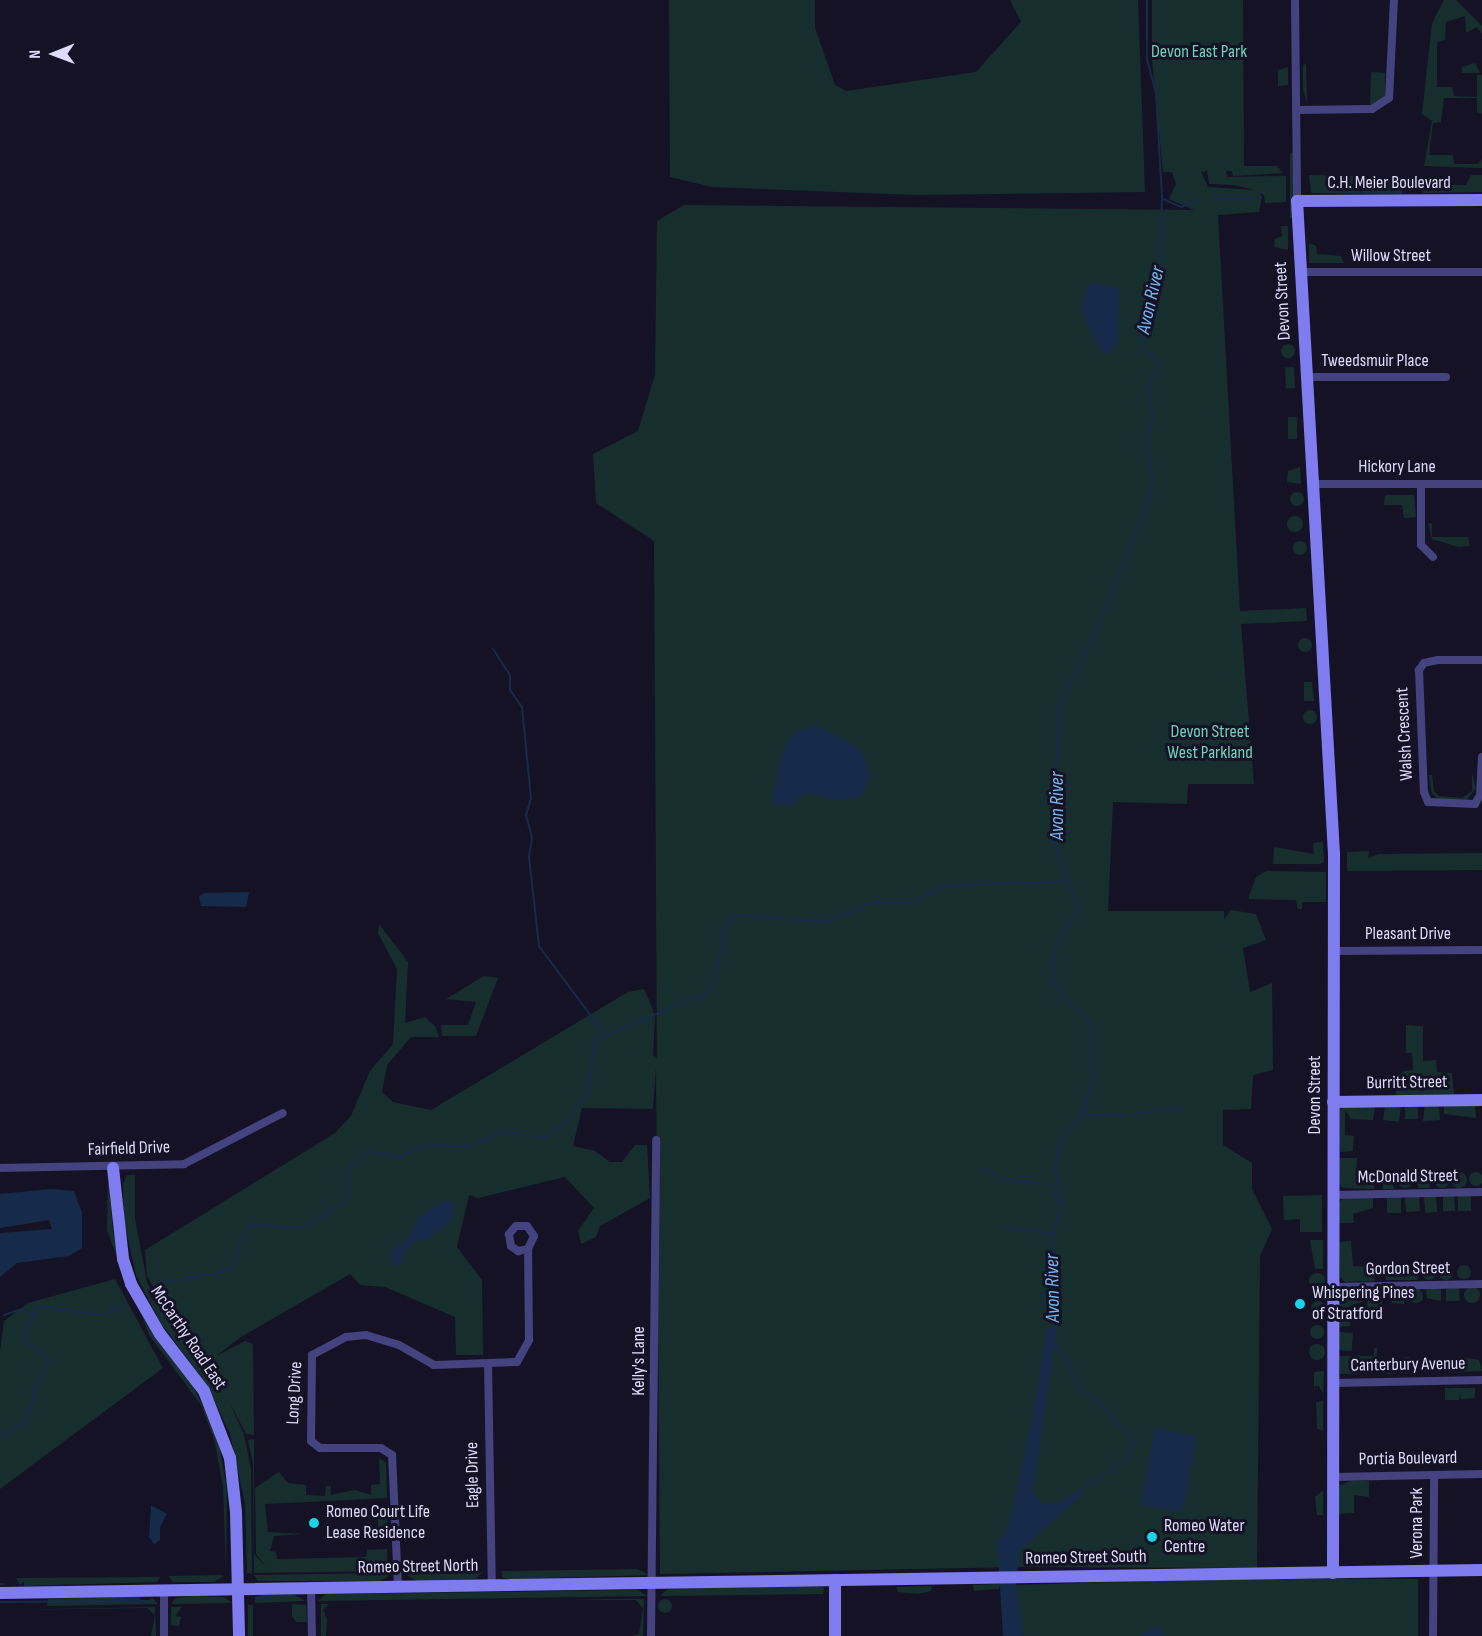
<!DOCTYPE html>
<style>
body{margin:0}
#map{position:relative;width:1482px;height:1636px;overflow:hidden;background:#151225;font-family:"Sofia Sans Condensed",sans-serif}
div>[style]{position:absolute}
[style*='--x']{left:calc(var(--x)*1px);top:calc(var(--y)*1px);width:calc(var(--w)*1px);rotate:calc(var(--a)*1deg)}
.green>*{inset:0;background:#162f2e;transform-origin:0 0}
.round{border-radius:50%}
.water>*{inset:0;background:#162b4a;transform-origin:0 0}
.stream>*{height:2px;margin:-1px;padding:0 1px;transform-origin:1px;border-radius:1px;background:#162b4a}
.street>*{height:8px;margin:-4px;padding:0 4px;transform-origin:4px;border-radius:4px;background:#44427f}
.secondary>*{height:12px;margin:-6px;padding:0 6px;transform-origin:6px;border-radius:6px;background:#7f7cf0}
.dots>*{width:16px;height:16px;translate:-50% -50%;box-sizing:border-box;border:3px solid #151225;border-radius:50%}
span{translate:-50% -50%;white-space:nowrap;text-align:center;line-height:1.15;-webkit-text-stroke:6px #151225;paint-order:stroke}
.park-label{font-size:18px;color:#6ed3ba}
.street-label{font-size:18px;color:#dedbfb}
.poi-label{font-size:18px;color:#dedbfb}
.left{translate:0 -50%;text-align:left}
.water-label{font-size:20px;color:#74b7ef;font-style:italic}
.north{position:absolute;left:24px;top:24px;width:60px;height:60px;-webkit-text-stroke:4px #151225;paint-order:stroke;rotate:269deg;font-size:16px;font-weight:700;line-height:24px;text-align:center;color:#dedbfb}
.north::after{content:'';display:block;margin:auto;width:21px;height:27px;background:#dedbfb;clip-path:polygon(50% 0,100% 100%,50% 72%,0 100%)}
</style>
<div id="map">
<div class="green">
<i style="clip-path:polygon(669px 0,815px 0,815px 28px,835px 85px,846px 91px,976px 72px,1021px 22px,1010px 0,1138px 0,1145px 192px,914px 195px,712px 187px,670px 177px)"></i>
<i style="clip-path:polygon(evenodd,1152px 0,1243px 0,1244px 166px,1277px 166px,1283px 173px,1233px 176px,1232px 171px,1226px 171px,1227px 177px,1286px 176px,1286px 202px,1265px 203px,1264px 195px,1259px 193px,1262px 196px,1259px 212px,1218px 215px,1240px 611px,1306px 608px,1307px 621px,1241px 624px,1254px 784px,1188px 784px,1187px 804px,1113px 802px,1108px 911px,1224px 911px,1224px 919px,1231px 910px,1256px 914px,1266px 940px,1243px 948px,1250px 992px,1272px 983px,1273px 1070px,1253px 1075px,1251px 1109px,1223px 1110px,1223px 1145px,1252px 1163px,1252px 1189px,1272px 1229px,1260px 1256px,1257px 1568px,1019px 1567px,660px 1574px,656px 1067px,653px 1109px,582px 1108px,573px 1146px,595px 1151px,610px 1162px,622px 1162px,635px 1145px,647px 1145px,650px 1198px,600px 1226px,596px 1237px,581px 1244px,578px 1231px,594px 1208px,565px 1177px,478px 1198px,469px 1195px,457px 1247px,482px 1280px,483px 1355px,456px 1355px,455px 1317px,385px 1287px,360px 1285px,350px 1274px,241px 1337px,216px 1356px,245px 1341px,253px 1344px,254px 1435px,246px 1434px,229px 1401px,244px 1435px,251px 1469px,252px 1573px,247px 1573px,245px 1503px,230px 1434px,207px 1385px,160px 1322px,136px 1275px,124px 1221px,123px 1184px,127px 1175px,135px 1175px,135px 1219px,147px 1282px,159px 1305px,224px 1390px,209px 1362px,211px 1360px,208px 1355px,204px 1357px,162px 1303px,147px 1276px,145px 1250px,335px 1133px,351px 1116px,370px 1071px,393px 1044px,397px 969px,378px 933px,379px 924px,408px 962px,405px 1023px,425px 1017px,435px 1026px,439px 1037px,411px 1037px,387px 1065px,382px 1092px,393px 1102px,431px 1110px,628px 992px,644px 989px,649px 1000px,655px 1016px,653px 1055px,657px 1058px,654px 541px,596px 503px,593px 454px,638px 431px,655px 375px,657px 221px,684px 205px,1194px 210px,1169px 199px,1176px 184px,1172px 172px,1163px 172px,1152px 60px,1152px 0,1207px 171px,1209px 184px,1235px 185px,1254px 190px,1208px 187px,1201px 172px,1207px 171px)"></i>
<i style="clip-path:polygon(1444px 0,1456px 0,1482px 26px,1482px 34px,1477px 27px,1466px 33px,1465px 16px,1446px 22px,1445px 40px,1437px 42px,1437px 87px,1452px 87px,1454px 96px,1477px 97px,1477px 75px,1482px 75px,1482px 114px,1477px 112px,1477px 98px,1444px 98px,1441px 122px,1433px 123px,1429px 155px,1453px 155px,1454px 164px,1478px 164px,1482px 159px,1482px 168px,1424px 166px,1432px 121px,1422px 114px,1432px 23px)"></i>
<i style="clip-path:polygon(1475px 63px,1480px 73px,1462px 73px,1462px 67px)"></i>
<i style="clip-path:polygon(1306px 64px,1307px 105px,1303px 89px,1303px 65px)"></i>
<i style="clip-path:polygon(1288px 67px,1288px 85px,1278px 86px,1278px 70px)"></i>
<i style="clip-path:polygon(1371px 72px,1385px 73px,1385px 96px,1380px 103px,1370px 106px)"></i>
<i style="left:1293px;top:153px;width:65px;height:3px;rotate:90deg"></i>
<i style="clip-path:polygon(1309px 175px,1360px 176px,1363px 187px,1382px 188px,1385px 176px,1437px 176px,1442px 185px,1466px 185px,1471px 175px,1482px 175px,1482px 192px,1423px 193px,1423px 181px,1403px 181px,1402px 194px,1311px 193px)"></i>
<i style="clip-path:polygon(1281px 226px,1288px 226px,1288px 250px,1274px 247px,1275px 239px,1282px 236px)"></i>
<i style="clip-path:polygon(1309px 243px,1316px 246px,1317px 254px,1341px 256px,1344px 263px,1309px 263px)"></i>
<i style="clip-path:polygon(1288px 271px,1290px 303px,1281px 303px,1280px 277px,1282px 272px)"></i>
<i style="clip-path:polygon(1281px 310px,1290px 310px,1291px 326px,1282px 321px)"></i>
<i class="round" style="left:1281px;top:344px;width:14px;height:14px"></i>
<i style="left:1294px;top:367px;width:21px;height:9px;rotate:87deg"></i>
<i style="left:1288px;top:417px;width:9px;height:22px"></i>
<i style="clip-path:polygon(1300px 467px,1301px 484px,1287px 482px,1288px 471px)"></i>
<i class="round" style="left:1290px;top:492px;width:14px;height:14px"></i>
<i style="clip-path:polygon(1385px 495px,1414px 495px,1416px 517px,1404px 518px,1402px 505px,1384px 505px)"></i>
<i class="round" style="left:1287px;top:516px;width:16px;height:16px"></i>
<i style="clip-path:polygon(1428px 523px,1432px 523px,1432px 537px,1468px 537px,1470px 546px,1458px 547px,1432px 539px)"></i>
<i class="round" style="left:1293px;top:541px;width:14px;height:14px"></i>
<i class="round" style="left:1298px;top:638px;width:14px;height:14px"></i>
<i style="clip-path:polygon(1304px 682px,1312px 682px,1314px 701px,1304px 701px)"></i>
<i class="round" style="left:1303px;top:710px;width:14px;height:14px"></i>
<i style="clip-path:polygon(1472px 772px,1476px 788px,1467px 800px,1438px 799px,1432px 794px,1429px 775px,1432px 775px,1434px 791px,1439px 796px,1462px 798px,1472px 791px)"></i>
<i style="clip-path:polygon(1323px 842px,1324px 862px,1320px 864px,1273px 864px,1274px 847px,1314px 854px,1313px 843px)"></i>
<i style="clip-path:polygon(1369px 851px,1368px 858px,1379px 854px,1482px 853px,1482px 870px,1347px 871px,1347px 852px)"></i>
<i style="clip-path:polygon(1266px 871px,1326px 872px,1326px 902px,1302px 902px,1302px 909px,1298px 909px,1296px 900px,1248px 899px,1256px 877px)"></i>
<i style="clip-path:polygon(484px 976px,498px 978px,476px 1036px,442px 1036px,441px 1025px,468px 1025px,476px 1002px,446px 999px)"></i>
<i style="clip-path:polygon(1406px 1025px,1423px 1026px,1423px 1061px,1436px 1060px,1437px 1072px,1452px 1073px,1454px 1094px,1396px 1095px,1395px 1078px,1404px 1071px,1413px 1070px,1412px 1053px,1406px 1053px)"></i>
<i style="clip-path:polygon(1475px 1103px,1476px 1118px,1444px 1114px,1444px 1104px)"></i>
<i style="clip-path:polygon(1425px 1104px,1439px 1104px,1440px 1120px,1423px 1121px)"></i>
<i style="left:1385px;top:1105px;width:16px;height:15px;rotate:7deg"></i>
<i style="left:1405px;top:1105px;width:13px;height:14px"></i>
<i style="clip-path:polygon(1344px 1106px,1375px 1107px,1373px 1120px,1351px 1119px,1345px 1110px,1345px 1135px,1354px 1136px,1353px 1151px,1340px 1152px,1340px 1110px)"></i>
<i style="clip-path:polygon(1339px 1158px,1357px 1158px,1356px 1176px,1375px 1177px,1374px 1189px,1343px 1188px,1339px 1184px)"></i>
<i class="round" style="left:1469px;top:1172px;width:14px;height:14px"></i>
<i class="round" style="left:1451px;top:1172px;width:16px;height:16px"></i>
<i class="round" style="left:1398px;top:1174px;width:14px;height:14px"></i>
<i class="round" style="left:1435px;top:1174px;width:14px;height:14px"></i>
<i style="clip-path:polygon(1428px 1174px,1430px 1188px,1418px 1188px,1417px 1175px)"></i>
<i style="clip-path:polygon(108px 1175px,113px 1232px,126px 1282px,107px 1230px)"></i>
<i style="clip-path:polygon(1382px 1175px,1391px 1175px,1394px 1189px,1383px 1189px)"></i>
<i style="clip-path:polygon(1322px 1195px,1322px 1232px,1300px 1232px,1300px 1219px,1284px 1220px,1283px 1196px)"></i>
<i style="clip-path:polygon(1454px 1195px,1455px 1211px,1443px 1211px,1443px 1196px)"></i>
<i style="left:1458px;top:1195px;width:13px;height:16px"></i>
<i style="left:1419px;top:1196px;width:15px;height:14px;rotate:86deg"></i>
<i style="left:1436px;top:1196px;width:16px;height:12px;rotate:86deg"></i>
<i style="left:1387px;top:1197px;width:14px;height:16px"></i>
<i style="clip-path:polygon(1343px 1198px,1373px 1198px,1373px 1208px,1353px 1214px,1354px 1223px,1339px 1223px,1339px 1202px)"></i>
<i style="clip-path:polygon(1310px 1240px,1323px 1240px,1323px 1269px,1315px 1269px)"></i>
<i style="clip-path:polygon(1351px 1241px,1353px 1266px,1374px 1267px,1375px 1281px,1345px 1282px,1340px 1277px,1339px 1242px)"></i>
<i class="round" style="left:1457px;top:1265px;width:14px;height:14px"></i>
<i class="round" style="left:1439px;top:1266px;width:14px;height:14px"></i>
<i class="round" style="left:1422px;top:1266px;width:14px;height:14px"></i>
<i style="left:1418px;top:1267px;width:13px;height:32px;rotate:90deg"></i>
<i class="round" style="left:1309px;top:1273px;width:16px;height:16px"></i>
<i style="clip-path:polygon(115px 1279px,163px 1368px,0 1489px,0 1351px,4px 1321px,28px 1303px)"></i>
<i class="round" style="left:1464px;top:1287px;width:16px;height:16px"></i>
<i style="clip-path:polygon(1441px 1288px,1441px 1301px,1427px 1298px,1426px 1289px)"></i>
<i style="clip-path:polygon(1459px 1288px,1460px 1301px,1446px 1301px,1446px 1289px)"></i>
<i class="round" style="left:1409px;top:1289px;width:14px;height:14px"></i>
<i style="clip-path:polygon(1383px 1289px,1381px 1315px,1369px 1316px,1367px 1304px,1371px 1290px)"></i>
<i style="clip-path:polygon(1388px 1289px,1404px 1289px,1404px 1304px,1392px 1303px)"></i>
<i style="clip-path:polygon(1345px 1291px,1366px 1291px,1362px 1302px,1349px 1306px,1350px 1326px,1339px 1327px,1339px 1295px)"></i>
<i class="round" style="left:1311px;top:1301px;width:14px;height:14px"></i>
<i style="clip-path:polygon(142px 1316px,194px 1388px,218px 1438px,227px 1490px,226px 1572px,223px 1486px,214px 1439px,201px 1405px,149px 1335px)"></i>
<i class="round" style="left:1310px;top:1325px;width:14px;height:14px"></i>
<i style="left:1339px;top:1332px;width:14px;height:18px;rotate:4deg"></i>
<i class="round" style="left:1309px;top:1344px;width:16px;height:16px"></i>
<i style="clip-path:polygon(1374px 1348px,1377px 1348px,1377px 1373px,1340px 1374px,1339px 1356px,1374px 1356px)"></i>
<i style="clip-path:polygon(1462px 1357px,1479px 1360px,1482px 1371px,1458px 1372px,1458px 1360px)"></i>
<i class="round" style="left:1399px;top:1357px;width:16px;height:16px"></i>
<i style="clip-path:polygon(1426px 1358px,1449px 1359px,1450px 1372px,1422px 1372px,1422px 1360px)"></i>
<i class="round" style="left:1382px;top:1358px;width:16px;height:16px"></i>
<i style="clip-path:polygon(1324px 1371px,1323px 1394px,1319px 1386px,1315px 1386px,1314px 1392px,1314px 1372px)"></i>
<i style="clip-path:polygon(1445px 1388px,1475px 1388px,1475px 1398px,1461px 1399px,1460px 1392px,1459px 1400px,1445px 1400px)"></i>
<i style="clip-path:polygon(1323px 1401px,1323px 1430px,1317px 1429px,1316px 1402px)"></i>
<i style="clip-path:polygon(254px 1439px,254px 1554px,267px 1568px,256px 1554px,255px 1488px,279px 1472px,288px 1483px,306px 1485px,306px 1495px,325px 1496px,326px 1486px,331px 1486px,330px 1495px,355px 1490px,371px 1495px,371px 1485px,380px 1484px,379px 1458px,386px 1463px,387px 1498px,265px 1504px,268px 1532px,303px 1534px,274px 1536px,270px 1551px,276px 1552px,277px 1559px,366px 1557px,367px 1550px,387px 1549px,388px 1571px,254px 1573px,253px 1463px,248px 1440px)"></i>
<i style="clip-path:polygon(1350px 1481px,1369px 1481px,1369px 1497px,1354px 1495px,1354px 1513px,1338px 1514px,1338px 1486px)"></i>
<i style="clip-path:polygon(1323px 1490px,1323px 1515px,1317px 1515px,1315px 1497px)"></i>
<i style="clip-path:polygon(364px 1515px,387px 1515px,388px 1540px,378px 1537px,378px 1517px,364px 1519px)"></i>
<i style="clip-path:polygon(637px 1569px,650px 1575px,508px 1579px,502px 1577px,502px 1571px)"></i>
<i style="clip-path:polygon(482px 1572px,476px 1579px,416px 1581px,404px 1573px)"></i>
<i style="clip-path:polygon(388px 1573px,388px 1577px,379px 1581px,258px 1581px,254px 1575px)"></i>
<i style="clip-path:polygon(168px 1576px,222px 1575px,224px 1576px,214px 1582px,173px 1582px)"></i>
<i style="clip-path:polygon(160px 1577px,157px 1582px,24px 1586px,24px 1581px,20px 1585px,16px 1578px)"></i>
<i style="clip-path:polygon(1215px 1579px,1418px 1579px,1418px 1636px,1023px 1636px,1020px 1632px,1016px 1585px)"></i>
<i style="clip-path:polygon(1000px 1584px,999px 1589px,974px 1591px,973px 1585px)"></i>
<i style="clip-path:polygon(816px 1586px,824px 1588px,823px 1594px,660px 1596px,668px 1589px)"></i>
<i style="clip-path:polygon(932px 1586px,931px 1591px,918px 1594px,898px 1592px,896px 1587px)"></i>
<i style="clip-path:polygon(638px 1590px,647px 1596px,318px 1601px,326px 1594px)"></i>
<i style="clip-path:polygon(262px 1595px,295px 1595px,305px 1601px,255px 1603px,255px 1597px)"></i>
<i style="clip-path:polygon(139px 1596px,142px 1603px,153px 1598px,158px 1604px,47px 1606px,48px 1599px)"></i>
<i style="clip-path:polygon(194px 1596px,224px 1597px,232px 1603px,171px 1604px,176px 1598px)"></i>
<i class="round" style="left:658px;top:1599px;width:14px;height:14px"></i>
<i style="clip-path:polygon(635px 1599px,329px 1604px,323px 1610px,327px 1619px,326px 1636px,321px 1636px,321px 1604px,644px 1599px,643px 1636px,631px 1636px,639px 1634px,643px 1608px)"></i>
<i style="clip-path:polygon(292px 1604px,306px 1605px,307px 1622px,296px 1622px,292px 1616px)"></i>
<i style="left:248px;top:1605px;width:5px;height:31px"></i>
<i style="clip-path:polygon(155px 1607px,156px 1636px,151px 1636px,155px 1615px,147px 1608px,0 1610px)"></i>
<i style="clip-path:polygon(171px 1607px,182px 1607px,175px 1616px,181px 1617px,179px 1626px,171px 1625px)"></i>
</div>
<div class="water">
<i style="clip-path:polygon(1093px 283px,1119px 288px,1117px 344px,1107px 355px,1098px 348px,1081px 308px,1087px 288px)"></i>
<i style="clip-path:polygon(817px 726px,855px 746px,864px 756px,870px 776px,865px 789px,859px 797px,833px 800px,812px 793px,804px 794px,791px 806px,772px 804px,782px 755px,793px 733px)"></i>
<i style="clip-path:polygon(249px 892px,246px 907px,201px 906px,199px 896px,205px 893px)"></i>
<i style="clip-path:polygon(51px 1189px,74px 1191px,82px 1213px,82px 1248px,69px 1256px,17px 1263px,0 1277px,0 1233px,52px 1229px,49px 1220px,0 1228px,0 1194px)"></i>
<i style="clip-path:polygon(446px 1200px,455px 1204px,452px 1220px,426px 1240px,416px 1240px,405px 1251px,403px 1262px,396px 1266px,391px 1259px,393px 1247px,405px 1243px,420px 1216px)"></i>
<i style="clip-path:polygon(1057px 1326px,1034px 1486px,1030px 1489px,1042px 1503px,1058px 1503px,1085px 1486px,1082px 1495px,1020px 1550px,1016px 1584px,1023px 1636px,1003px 1636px,997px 1539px,1002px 1538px,1008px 1527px,1012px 1512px,1033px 1415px,1047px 1328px)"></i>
<i style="left:1155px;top:1428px;width:43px;height:78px;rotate:11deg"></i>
<i style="clip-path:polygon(151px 1505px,167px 1514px,160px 1527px,160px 1540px,154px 1544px,149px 1537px)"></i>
<i style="clip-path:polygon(1158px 1627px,1166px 1636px,1139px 1636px,1144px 1632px)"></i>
</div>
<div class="stream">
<i style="--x:1212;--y:198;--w:42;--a:0"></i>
<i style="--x:1163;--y:199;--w:20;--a:24"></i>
<i style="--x:1181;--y:207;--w:22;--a:-21"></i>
<i style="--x:493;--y:649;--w:31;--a:57"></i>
<i style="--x:510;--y:675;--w:15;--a:90"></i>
<i style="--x:510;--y:690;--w:21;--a:55"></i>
<i style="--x:522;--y:707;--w:91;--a:84.4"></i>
<i style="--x:531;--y:798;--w:18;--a:106"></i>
<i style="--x:526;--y:815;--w:24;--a:75"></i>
<i style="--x:532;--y:838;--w:19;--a:99"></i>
<i style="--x:529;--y:857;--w:90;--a:83.6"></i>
<i style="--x:539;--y:946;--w:111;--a:53.4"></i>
<i style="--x:1083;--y:1114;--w:44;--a:1.3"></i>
<i style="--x:1133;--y:1114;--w:49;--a:-7"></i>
<i style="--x:985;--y:1169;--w:21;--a:29"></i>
<i style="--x:1003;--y:1179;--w:45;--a:6.3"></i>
<i style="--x:1048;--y:1184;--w:24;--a:57"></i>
<i style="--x:1002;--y:1227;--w:50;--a:6.8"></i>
<i style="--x:156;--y:1284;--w:63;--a:-10.1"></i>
<i style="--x:218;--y:1273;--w:19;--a:-28"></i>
<i style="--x:235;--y:1264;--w:15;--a:-82"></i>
<i style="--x:237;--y:1249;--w:28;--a:-63"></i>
<i style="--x:250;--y:1224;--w:52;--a:4.4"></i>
<i style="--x:302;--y:1228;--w:50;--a:-31.2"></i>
<i style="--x:345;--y:1202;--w:9;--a:-63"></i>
<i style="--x:349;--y:1194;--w:24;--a:-95"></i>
<i style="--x:347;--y:1170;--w:30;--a:-40"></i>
<i style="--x:370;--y:1151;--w:30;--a:12"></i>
<i style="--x:399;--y:1157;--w:29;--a:-25"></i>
<i style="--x:425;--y:1145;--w:45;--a:1.3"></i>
<i style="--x:470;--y:1146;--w:36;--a:-23"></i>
<i style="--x:503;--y:1132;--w:41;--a:8.3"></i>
<i style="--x:544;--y:1138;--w:22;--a:-34"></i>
<i style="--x:562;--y:1126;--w:41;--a:-50.9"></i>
<i style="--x:588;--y:1094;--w:54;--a:-82.6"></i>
<i style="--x:595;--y:1040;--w:121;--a:-22.9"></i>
<i style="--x:706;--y:993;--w:17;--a:-57"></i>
<i style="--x:715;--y:979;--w:31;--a:-77"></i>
<i style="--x:722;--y:949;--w:21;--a:-90"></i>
<i style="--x:722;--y:928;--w:16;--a:-45"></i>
<i style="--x:733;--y:917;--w:8;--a:-14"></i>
<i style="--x:741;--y:915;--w:86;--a:4.7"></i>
<i style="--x:827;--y:922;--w:49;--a:-24"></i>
<i style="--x:872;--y:902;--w:39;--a:0"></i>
<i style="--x:911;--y:902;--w:42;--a:-24.1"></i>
<i style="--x:949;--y:885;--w:121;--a:-1.9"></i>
<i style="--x:4;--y:1315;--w:19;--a:-18"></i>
<i style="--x:22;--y:1309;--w:13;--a:27"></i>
<i style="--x:1056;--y:1328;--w:90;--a:-92.5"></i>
<i style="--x:1052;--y:1238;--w:40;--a:-74"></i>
<i style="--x:1063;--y:1200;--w:31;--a:-105"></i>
<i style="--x:1055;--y:1170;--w:27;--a:-80"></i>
<i style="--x:1060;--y:1143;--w:41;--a:-54"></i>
<i style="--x:1084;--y:1110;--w:33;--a:-74"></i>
<i style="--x:1093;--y:1078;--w:56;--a:-92"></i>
<i style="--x:1091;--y:1022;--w:40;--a:-138"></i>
<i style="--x:1061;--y:995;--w:20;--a:-117"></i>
<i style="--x:1052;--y:977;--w:30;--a:-82"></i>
<i style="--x:1056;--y:947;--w:43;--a:-59.3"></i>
<i style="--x:1078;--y:910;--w:74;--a:-109.7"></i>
<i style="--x:1053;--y:840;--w:133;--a:-87.4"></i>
<i style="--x:1059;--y:707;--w:81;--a:-63.7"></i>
<i style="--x:1095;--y:634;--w:144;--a:-68.1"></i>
<i style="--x:1149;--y:500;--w:24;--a:-81"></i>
<i style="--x:1153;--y:476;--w:30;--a:-105"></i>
<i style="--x:1145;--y:447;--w:28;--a:-73"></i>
<i style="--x:1153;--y:420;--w:27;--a:-100"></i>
<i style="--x:1148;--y:393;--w:32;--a:-72"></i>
<i style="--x:1158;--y:363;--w:25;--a:-137"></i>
<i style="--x:1140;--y:346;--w:77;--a:-74.9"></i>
<i style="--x:1160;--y:272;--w:75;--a:-88.5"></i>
<i style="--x:1162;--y:197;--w:104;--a:-93.3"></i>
<i style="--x:1156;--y:93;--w:35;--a:-105"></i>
<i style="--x:1147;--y:59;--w:59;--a:-90"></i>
<i style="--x:1055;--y:1345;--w:17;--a:50"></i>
<i style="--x:1066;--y:1358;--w:38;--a:65"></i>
<i style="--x:1082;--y:1392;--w:16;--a:30"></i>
<i style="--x:1096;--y:1400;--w:57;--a:46.4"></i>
<i style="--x:1135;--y:1441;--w:21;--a:113"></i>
<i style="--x:1127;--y:1460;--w:49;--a:148.2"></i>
<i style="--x:0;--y:1436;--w:32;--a:-28"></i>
<i style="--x:28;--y:1421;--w:33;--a:-78"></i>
<i style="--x:35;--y:1389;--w:32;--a:-62"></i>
<i style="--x:50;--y:1361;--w:35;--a:-139"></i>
<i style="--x:24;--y:1338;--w:35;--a:-68"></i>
<i style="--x:37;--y:1306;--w:66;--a:7.9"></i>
<i style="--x:102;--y:1315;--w:26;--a:-23"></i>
<i style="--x:0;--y:1584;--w:3;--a:0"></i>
<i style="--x:0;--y:1602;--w:147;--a:-0.4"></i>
</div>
<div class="street">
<i style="--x:1295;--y:0;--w:201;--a:89.4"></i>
<i style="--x:1296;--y:110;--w:76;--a:-0.8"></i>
<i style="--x:1372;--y:109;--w:20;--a:-33"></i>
<i style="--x:1389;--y:98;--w:98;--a:-87.1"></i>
<i style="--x:1299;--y:272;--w:183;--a:0"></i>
<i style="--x:1305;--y:377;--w:141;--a:0"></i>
<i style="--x:1312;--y:484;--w:170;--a:0"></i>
<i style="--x:1421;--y:484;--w:61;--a:90"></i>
<i style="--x:1421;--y:545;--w:17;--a:45"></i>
<i style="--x:1482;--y:660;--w:44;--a:180"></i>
<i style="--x:1438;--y:660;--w:14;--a:168"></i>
<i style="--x:1424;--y:663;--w:9;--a:126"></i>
<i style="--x:1419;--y:670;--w:122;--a:87.7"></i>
<i style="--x:1424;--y:792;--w:11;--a:68"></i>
<i style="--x:1428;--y:802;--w:47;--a:2.4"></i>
<i style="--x:1475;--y:804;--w:10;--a:-61"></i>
<i style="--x:1480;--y:795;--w:38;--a:-87"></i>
<i style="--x:1334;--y:951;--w:148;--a:-0.4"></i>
<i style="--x:0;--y:1168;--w:184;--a:-1.2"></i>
<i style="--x:184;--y:1164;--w:111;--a:-27.3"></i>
<i style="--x:1334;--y:1195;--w:148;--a:-1.2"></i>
<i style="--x:1334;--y:1287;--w:148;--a:-1.2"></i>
<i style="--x:488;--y:1364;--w:221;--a:89"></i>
<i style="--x:1334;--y:1383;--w:148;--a:-1.2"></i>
<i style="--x:1334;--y:1477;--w:148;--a:-1.2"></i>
<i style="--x:311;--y:1586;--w:50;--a:88.9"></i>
<i style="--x:398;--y:1586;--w:131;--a:-92.6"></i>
<i style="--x:392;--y:1455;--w:13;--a:-148"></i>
<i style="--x:381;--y:1448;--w:61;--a:180"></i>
<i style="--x:320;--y:1448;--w:11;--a:-142"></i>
<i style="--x:311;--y:1441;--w:86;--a:-89.3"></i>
<i style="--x:312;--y:1355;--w:38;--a:-28"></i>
<i style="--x:346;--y:1337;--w:20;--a:-6"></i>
<i style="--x:366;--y:1335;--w:34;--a:17"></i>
<i style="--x:399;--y:1345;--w:40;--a:29.7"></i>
<i style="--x:434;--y:1365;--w:83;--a:-2.1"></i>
<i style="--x:517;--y:1362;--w:25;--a:-61"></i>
<i style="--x:529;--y:1340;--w:91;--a:-90.6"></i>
<i style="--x:528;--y:1249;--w:14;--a:-65"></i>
<i style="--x:534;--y:1236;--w:12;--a:-125"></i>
<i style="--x:527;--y:1226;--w:11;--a:180"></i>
<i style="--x:516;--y:1226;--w:11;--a:131"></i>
<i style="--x:509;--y:1234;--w:12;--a:81"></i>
<i style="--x:511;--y:1246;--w:9;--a:36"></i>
<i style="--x:518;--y:1251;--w:10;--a:-11"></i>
<i style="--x:164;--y:1636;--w:46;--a:-90"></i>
<i style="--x:651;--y:1636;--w:496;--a:-89.4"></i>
<i style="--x:1433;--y:1636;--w:161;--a:-89.6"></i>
</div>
<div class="secondary">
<i style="--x:1333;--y:1102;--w:149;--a:-0.8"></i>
<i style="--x:113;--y:1168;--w:92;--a:83.7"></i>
<i style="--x:123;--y:1259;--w:26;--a:72"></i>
<i style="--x:131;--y:1284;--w:58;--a:59.9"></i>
<i style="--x:160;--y:1334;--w:72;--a:52.3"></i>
<i style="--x:204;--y:1391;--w:72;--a:68.8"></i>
<i style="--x:230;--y:1458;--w:54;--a:83.7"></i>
<i style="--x:236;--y:1512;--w:124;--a:88.6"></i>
<i style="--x:1333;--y:1573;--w:719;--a:-89.92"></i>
<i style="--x:1334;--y:854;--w:654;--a:-93.24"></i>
<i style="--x:1297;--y:201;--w:185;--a:-0.3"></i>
<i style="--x:0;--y:1593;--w:1482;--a:-0.89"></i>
<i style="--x:835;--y:1636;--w:56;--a:-90"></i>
</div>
<div class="dots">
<i style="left:1300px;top:1304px;background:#1cd2e5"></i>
<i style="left:314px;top:1523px;background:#1cd2e5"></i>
<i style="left:1152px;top:1537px;background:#1cd2e5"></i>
</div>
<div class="park-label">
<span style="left:1199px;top:52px">Devon East Park</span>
<span style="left:1210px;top:743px">Devon Street<br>West Parkland</span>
</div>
<div class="street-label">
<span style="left:1389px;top:183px">C.H. Meier Boulevard</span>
<span style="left:1391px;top:256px">Willow Street</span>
<span style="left:1283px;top:301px;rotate:-93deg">Devon Street</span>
<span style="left:1375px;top:361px">Tweedsmuir Place</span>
<span style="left:1397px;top:467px">Hickory Lane</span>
<span style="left:1405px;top:734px;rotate:-93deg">Walsh Crescent</span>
<span style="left:1408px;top:934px">Pleasant Drive</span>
<span style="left:1407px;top:1083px;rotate:-1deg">Burritt Street</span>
<span style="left:1315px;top:1095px;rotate:-90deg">Devon Street</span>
<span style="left:129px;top:1149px;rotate:-2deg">Fairfield Drive</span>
<span style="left:1408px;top:1177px;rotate:-1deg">McDonald Street</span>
<span style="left:1408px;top:1269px;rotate:-1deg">Gordon Street</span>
<span style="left:188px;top:1338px;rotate:56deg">McCarthy Road East</span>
<span style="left:639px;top:1361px;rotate:-90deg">Kelly's Lane</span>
<span style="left:1408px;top:1365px;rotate:-1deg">Canterbury Avenue</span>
<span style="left:295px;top:1393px;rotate:-87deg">Long Drive</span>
<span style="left:1408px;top:1459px;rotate:-1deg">Portia Boulevard</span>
<span style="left:473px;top:1475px;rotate:-91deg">Eagle Drive</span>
<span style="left:1417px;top:1523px;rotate:-90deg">Verona Park</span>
<span style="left:1086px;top:1558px;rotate:-1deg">Romeo Street South</span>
<span style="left:418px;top:1567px;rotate:-1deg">Romeo Street North</span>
</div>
<div class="poi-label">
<span class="left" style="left:1312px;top:1304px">Whispering Pines<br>of Stratford</span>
<span class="left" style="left:326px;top:1523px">Romeo Court Life<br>Lease Residence</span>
<span class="left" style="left:1164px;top:1537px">Romeo Water<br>Centre</span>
</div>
<div class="water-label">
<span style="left:1151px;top:300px;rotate:-77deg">Avon River</span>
<span style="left:1057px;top:806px;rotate:-90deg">Avon River</span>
<span style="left:1053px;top:1288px;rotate:-91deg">Avon River</span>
</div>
<div class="north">N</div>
</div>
